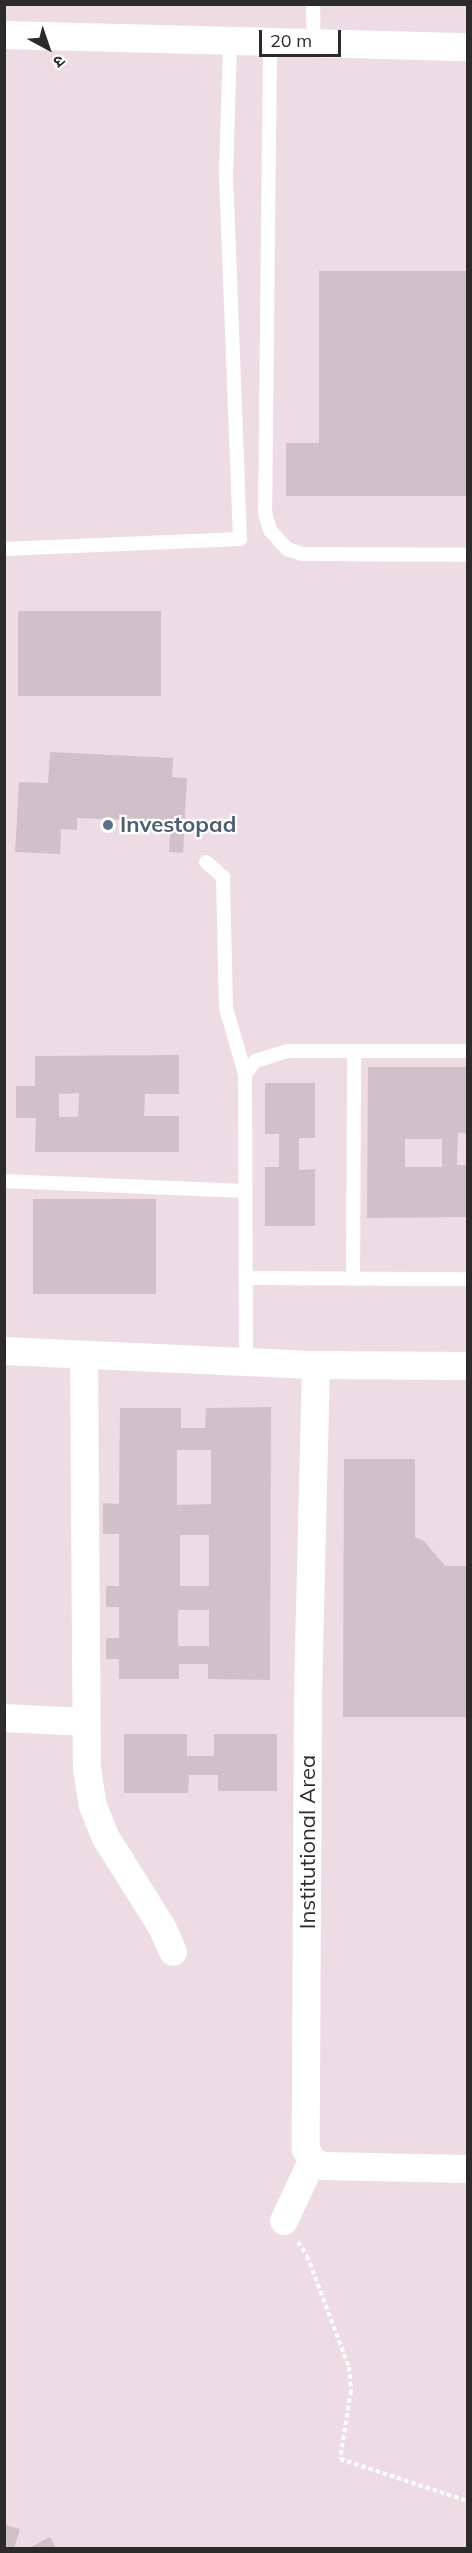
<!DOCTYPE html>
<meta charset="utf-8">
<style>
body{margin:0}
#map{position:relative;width:472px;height:2553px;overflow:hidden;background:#eedce5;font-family:Mulish,"Noto Sans Devanagari",sans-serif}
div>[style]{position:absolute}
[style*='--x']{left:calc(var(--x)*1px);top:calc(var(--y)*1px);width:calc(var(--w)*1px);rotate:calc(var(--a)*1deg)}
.building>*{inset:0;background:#d0c0c8;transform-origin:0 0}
.path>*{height:4px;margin-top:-2px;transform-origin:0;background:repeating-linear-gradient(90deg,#fff 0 4.5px,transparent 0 7.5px)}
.lane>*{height:14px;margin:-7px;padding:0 7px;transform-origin:7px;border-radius:7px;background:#fff}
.street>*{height:28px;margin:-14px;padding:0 14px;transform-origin:14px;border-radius:14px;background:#fff}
.dots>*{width:16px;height:16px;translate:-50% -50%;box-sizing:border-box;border:3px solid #fff;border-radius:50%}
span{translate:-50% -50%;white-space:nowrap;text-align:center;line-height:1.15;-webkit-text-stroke:4.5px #fff;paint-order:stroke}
.service-label{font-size:22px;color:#4e5e75;font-weight:700}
.left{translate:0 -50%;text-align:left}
.street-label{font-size:22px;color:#2b2b2b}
.frame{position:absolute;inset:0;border:6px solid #2b2b2b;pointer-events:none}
.north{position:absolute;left:18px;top:18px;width:60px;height:60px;-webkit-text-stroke:4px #fff;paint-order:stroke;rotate:140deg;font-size:16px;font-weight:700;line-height:24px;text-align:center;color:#2b2b2b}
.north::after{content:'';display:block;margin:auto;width:21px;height:27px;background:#2b2b2b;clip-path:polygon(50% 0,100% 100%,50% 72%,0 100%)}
.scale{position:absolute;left:259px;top:30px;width:82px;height:27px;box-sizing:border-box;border:3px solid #2b2b2b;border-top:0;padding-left:8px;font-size:18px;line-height:21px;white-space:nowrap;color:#2b2b2b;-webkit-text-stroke:4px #fff;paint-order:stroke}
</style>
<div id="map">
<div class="building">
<i style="clip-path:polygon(319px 271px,468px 271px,468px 496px,286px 496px,286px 443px,319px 443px)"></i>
<i style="left:18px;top:611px;width:143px;height:85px"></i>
<i style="clip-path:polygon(50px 752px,173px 758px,172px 777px,187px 778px,183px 853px,169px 852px,170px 830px,145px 829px,145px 821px,77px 818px,77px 830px,61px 829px,60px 854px,15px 852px,19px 782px,48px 783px)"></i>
<i style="clip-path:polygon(evenodd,179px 1055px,179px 1094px,145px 1094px,144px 1116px,179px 1116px,179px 1152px,35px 1152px,36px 1118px,16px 1118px,16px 1086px,35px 1086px,35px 1056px,179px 1055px,79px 1093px,78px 1117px,59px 1117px,59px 1094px,79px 1093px)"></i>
<i style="clip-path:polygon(evenodd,368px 1067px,468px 1067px,468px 1133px,458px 1133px,457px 1165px,468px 1165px,468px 1217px,367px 1218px,368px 1067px,405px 1139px,442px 1139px,442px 1167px,405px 1167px,405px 1139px)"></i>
<i style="clip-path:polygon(265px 1083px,315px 1083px,315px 1138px,299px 1138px,299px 1170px,315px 1169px,315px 1226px,265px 1226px,265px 1167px,279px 1167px,279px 1134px,265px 1134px)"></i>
<i style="left:33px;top:1199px;width:123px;height:95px"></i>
<i style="clip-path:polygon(evenodd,271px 1407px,270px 1680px,208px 1679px,208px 1664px,179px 1664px,179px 1679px,119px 1679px,119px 1659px,106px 1659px,106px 1638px,119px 1638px,119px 1607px,106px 1607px,106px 1586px,119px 1586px,119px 1534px,103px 1534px,103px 1503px,119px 1504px,120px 1408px,181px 1408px,181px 1428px,205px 1428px,206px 1408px,271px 1407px,177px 1450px,211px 1450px,211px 1504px,177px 1505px,177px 1450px,271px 1407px,180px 1535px,209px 1535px,209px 1586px,180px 1586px,180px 1535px,271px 1407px,178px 1610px,209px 1610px,209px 1646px,178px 1646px,178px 1610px)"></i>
<i style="clip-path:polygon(344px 1459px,415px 1459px,415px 1537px,424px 1541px,445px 1566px,468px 1566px,468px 1717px,343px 1717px)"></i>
<i style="clip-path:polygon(124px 1734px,187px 1734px,187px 1756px,214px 1756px,214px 1734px,277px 1734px,277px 1791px,218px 1791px,218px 1775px,189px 1775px,188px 1793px,124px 1793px)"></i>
<i style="clip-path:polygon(5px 2525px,20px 2529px,14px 2548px,5px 2548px)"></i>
<i style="clip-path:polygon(50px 2537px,56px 2548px,29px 2548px)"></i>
</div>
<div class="path">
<i style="--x:298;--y:2242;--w:17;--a:57"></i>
<i style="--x:307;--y:2256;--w:119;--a:69.3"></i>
<i style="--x:349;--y:2367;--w:24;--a:85"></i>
<i style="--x:351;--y:2391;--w:69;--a:99.2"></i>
<i style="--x:340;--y:2459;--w:135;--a:18.2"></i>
</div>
<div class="lane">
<i style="--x:313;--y:4;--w:39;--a:89"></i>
<i style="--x:270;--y:42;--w:471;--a:90.6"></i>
<i style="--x:265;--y:513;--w:18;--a:74"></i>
<i style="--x:270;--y:530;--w:25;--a:48"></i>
<i style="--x:287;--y:549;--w:16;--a:18"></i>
<i style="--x:302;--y:554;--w:166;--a:0.3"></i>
<i style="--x:4;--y:549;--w:236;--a:-2.4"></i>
<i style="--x:240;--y:539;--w:362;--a:-92.2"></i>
<i style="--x:226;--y:177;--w:136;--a:-88.3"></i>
<i style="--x:206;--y:862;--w:23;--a:41"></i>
<i style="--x:223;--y:877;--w:131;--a:88.7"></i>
<i style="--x:226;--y:1008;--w:69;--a:73.9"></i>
<i style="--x:4;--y:1181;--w:241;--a:2.4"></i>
<i style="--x:246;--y:1278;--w:222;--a:0.3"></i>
<i style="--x:353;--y:1279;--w:227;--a:-89.7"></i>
<i style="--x:246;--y:1360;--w:286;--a:-90.2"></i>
<i style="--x:245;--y:1074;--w:16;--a:-52"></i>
<i style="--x:255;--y:1061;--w:34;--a:-17"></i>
<i style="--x:287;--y:1051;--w:181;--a:0"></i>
</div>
<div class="street">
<i style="--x:4;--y:35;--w:464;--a:1.5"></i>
<i style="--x:4;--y:1351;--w:312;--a:2.6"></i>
<i style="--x:316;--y:1365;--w:152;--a:0.4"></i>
<i style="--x:84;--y:1355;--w:414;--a:89.6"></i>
<i style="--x:87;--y:1769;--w:37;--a:81"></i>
<i style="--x:93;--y:1806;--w:35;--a:68"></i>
<i style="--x:106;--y:1838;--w:105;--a:57.8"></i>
<i style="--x:162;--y:1927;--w:27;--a:66"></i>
<i style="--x:316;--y:1365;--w:336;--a:91.4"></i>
<i style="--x:308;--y:1701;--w:448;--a:90.3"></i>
<i style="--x:306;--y:2149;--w:13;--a:63"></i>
<i style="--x:312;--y:2161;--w:13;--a:23"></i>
<i style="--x:324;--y:2166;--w:144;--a:1.2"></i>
<i style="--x:4;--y:1718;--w:82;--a:2.8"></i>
<i style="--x:284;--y:2221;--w:66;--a:-65"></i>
</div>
<div class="dots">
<i style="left:108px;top:825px;background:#5c6f8a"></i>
</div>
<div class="service-label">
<span class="left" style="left:120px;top:825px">Investopad</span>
</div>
<div class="street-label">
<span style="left:308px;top:1842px;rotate:-90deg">Institutional Area</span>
</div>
<div class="frame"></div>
<div class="north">उ</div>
<div class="scale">20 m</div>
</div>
